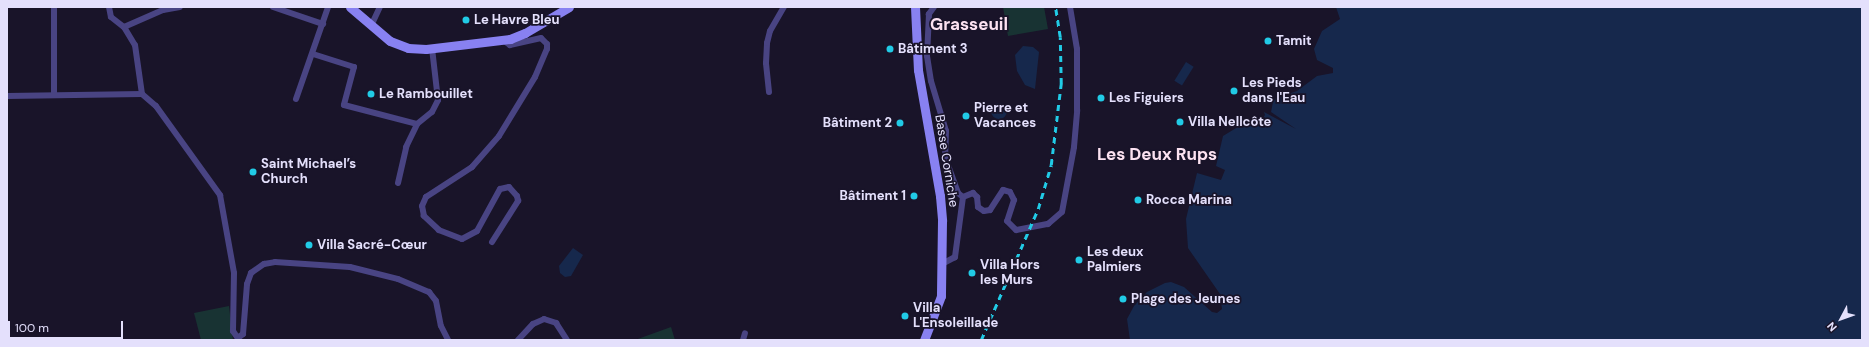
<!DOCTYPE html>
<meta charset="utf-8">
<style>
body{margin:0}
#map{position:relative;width:1869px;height:347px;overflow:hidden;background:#191429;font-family:"DM Sans",sans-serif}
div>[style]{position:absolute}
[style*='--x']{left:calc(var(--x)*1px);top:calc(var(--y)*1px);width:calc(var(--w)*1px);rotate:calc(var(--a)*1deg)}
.green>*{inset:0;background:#183333}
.water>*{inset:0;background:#16284c;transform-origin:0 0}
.round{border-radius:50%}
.minor>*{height:6px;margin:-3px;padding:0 3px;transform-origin:3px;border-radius:3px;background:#494483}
.secondary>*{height:9px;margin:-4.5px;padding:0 4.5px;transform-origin:4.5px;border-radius:4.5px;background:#8881f1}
.rail>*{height:2.5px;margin-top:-1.25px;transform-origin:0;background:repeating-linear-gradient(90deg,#21cbe6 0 6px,transparent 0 11px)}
.dots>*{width:11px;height:11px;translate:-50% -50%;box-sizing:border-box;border:2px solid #191429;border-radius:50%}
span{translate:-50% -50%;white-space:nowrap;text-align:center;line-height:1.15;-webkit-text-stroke:3.5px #191429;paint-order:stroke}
.poi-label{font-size:13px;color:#e4e0fc;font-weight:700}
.left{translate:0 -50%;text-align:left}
.right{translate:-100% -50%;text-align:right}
.street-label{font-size:13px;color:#e4e0fc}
.district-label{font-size:17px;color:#fce2f1;font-weight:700}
.frame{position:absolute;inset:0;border:8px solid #e4e0fc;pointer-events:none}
.north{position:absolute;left:1821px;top:299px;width:40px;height:40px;-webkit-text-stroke:3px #191429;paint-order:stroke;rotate:229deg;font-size:11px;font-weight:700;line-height:16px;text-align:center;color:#e4e0fc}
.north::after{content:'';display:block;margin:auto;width:14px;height:18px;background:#e4e0fc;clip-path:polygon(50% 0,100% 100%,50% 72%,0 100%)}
.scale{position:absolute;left:8px;top:321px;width:115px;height:18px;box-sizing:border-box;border:2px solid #e4e0fc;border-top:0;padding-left:5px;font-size:12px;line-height:14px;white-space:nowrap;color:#e4e0fc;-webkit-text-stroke:3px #191429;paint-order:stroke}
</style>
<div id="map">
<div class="green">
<i style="clip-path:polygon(1003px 7px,1044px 7px,1048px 29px,1008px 36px)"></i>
<i style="clip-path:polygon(229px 306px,233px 340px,201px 340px,194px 313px)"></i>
<i style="clip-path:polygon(671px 327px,675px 340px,635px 340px)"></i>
</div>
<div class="water">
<i style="clip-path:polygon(1336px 7px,1862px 7px,1862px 340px,1130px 340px,1127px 319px,1134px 306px,1147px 292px,1165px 283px,1171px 282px,1184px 287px,1212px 312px,1217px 313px,1222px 309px,1220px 294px,1188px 248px,1186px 219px,1197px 173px,1221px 180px,1225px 170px,1216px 166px,1223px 136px,1246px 122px,1262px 120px,1265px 115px,1264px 112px,1296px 129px,1271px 112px,1273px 102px,1276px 98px,1297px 91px,1317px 76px,1333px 73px,1333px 68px,1317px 60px,1314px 49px,1322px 31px,1340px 19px)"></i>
<i style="clip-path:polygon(1023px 46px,1033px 47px,1039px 52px,1035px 89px,1025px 85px,1017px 71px,1015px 55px)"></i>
<i style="left:1186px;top:62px;width:9px;height:22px;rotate:32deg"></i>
<i class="round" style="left:991px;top:103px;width:16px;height:16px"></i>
<i style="clip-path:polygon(573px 248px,583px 255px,571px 276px,565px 277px,560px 273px,559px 266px)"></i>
</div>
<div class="minor">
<i style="--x:54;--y:7;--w:88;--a:90"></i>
<i style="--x:109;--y:7;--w:10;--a:79"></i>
<i style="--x:111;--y:17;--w:16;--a:38"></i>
<i style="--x:124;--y:27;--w:21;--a:59"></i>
<i style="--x:135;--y:45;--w:49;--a:81.9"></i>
<i style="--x:273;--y:7;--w:53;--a:18.8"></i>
<i style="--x:934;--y:7;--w:9;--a:126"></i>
<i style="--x:929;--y:14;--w:42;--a:92.7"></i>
<i style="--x:927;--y:56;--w:25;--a:81"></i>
<i style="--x:931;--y:81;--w:52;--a:73.3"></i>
<i style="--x:946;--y:131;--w:26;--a:92"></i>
<i style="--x:945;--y:157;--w:38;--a:70"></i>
<i style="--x:958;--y:193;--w:6;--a:39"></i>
<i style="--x:963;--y:197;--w:61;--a:97.6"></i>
<i style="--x:955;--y:257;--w:15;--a:152"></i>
<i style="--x:371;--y:26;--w:21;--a:-65"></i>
<i style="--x:124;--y:27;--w:43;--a:-23.6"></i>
<i style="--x:163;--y:10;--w:17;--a:-10"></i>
<i style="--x:313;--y:54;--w:43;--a:17.6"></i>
<i style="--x:354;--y:67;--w:39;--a:105"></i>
<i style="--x:344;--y:105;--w:75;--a:14.6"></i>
<i style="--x:769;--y:92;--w:29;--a:-96"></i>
<i style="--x:766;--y:63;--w:20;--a:-87"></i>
<i style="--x:767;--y:43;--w:12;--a:-76"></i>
<i style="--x:770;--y:31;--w:28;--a:-60"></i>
<i style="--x:142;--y:94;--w:18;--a:41"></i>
<i style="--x:156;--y:106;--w:110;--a:54.3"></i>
<i style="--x:220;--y:195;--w:79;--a:79.8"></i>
<i style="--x:234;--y:273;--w:58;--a:91"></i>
<i style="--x:233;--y:331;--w:11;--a:56"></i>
<i style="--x:7;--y:96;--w:135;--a:-0.8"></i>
<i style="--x:296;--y:99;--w:97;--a:-70.8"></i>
<i style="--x:398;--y:183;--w:37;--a:-77"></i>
<i style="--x:406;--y:147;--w:25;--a:-64"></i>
<i style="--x:417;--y:124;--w:19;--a:-39"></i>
<i style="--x:432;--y:112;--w:13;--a:-63"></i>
<i style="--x:438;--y:100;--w:52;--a:-96.6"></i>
<i style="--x:963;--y:197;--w:11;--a:-22"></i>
<i style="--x:973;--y:193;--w:6;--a:45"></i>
<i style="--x:977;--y:197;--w:10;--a:84"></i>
<i style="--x:978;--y:207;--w:7;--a:34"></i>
<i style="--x:984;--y:211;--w:6;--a:-9"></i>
<i style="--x:990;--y:210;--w:24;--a:-57"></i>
<i style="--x:1003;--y:190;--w:7;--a:16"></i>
<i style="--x:1010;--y:192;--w:9;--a:63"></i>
<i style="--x:1014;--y:200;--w:22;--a:108"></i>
<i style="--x:1007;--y:221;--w:13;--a:45"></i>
<i style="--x:1016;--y:230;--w:33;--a:-11"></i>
<i style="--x:1048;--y:224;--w:18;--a:-41"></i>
<i style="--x:1062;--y:212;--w:66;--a:-79.5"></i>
<i style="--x:1074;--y:147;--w:37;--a:-85"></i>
<i style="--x:1077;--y:110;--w:61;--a:-90"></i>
<i style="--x:1077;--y:49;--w:43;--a:-99.5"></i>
<i style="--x:492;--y:242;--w:49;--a:-57.6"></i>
<i style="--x:518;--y:201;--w:5;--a:-101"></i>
<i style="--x:517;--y:196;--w:12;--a:-132"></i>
<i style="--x:509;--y:187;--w:9;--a:167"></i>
<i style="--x:500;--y:189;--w:48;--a:118.7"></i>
<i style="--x:477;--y:231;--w:17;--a:152"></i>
<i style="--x:462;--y:239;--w:25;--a:-159"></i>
<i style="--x:439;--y:230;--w:21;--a:-137"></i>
<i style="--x:424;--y:216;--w:10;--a:-101"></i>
<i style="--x:422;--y:206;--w:10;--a:-66"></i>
<i style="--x:426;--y:197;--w:55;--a:-33.1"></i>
<i style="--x:472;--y:167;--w:41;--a:-48.9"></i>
<i style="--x:499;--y:136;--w:69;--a:-58.6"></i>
<i style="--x:535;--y:77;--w:30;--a:-67"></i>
<i style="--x:547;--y:49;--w:5;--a:-90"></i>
<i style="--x:547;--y:44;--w:8;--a:-135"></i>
<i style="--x:541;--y:38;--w:32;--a:167"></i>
<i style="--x:510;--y:45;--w:9;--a:-144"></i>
<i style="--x:239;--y:337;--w:5;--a:-37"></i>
<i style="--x:243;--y:334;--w:50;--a:-85.4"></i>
<i style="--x:247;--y:284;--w:12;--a:-70"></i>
<i style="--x:251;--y:273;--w:16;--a:-35"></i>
<i style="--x:264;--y:264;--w:11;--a:-10"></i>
<i style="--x:275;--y:262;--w:75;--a:3.8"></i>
<i style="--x:350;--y:267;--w:49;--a:14"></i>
<i style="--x:398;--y:279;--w:34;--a:23"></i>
<i style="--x:429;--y:292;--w:11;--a:52"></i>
<i style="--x:436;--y:301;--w:25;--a:79"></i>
<i style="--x:441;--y:326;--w:16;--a:63"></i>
<i style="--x:518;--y:340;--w:22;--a:-47"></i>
<i style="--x:533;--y:324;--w:12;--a:-24"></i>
<i style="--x:544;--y:319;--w:13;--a:18"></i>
<i style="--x:556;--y:323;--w:20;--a:57"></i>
<i style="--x:743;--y:340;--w:7;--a:-74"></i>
</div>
<div class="secondary">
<i style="--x:350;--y:7;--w:52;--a:40.4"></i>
<i style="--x:390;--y:41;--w:19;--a:21"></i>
<i style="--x:408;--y:48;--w:18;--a:3"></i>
<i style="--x:426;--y:49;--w:85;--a:-6.8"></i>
<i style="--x:510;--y:39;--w:16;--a:-22"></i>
<i style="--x:525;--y:33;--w:51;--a:-30.6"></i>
<i style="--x:915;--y:7;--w:63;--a:87.3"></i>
<i style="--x:918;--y:70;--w:128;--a:80.1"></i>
<i style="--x:940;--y:196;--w:25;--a:85"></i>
<i style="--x:942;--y:221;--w:75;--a:90.8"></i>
<i style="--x:941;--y:296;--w:47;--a:111.1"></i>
</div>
<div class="rail">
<i style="--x:981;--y:340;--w:143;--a:-66.5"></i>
<i style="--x:1038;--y:209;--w:46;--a:-73.5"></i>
<i style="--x:1051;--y:165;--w:82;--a:-83"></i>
<i style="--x:1061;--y:84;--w:47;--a:-91.2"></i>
<i style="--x:1060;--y:37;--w:30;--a:-99"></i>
</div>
<div class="dots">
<i style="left:466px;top:20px;background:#21cbe6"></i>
<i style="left:1268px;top:41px;background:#21cbe6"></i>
<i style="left:890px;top:49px;background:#21cbe6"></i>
<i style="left:1234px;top:91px;background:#21cbe6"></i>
<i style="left:371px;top:94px;background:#21cbe6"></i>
<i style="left:1101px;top:98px;background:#21cbe6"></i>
<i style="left:966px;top:116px;background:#21cbe6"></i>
<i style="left:1180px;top:122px;background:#21cbe6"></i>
<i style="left:900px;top:123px;background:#21cbe6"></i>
<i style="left:253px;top:172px;background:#21cbe6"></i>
<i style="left:914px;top:196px;background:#21cbe6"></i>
<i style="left:1138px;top:200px;background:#21cbe6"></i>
<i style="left:309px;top:245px;background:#21cbe6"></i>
<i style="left:1079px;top:260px;background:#21cbe6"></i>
<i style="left:972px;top:273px;background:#21cbe6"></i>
<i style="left:1123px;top:299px;background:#21cbe6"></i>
<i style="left:905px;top:316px;background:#21cbe6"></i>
</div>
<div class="poi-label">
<span class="left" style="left:474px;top:20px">Le Havre Bleu</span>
<span class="left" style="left:1276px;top:41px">Tamit</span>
<span class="left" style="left:898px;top:49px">Bâtiment 3</span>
<span class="left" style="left:1242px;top:91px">Les Pieds<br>dans l'Eau</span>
<span class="left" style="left:379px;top:94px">Le Rambouillet</span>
<span class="left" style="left:1109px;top:98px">Les Figuiers</span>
<span class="left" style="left:974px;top:116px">Pierre et<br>Vacances</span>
<span class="left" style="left:1188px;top:122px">Villa Nellcôte</span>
<span class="right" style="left:892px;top:123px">Bâtiment 2</span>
<span class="left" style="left:261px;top:172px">Saint Michael’s<br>Church</span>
<span class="right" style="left:906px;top:196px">Bâtiment 1</span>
<span class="left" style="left:1146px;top:200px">Rocca Marina</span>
<span class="left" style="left:317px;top:245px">Villa Sacré-Cœur</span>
<span class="left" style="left:1087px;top:260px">Les deux<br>Palmiers</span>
<span class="left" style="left:980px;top:273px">Villa Hors<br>les Murs</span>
<span class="left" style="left:1131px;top:299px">Plage des Jeunes</span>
<span class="left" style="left:913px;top:316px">Villa<br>L'Ensoleillade</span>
</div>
<div class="street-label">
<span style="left:946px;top:161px;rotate:81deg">Basse Corniche</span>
</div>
<div class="district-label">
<span style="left:969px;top:25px">Grasseuil</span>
<span style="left:1157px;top:155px">Les Deux Rups</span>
</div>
<div class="frame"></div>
<div class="north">N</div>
<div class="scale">100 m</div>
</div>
